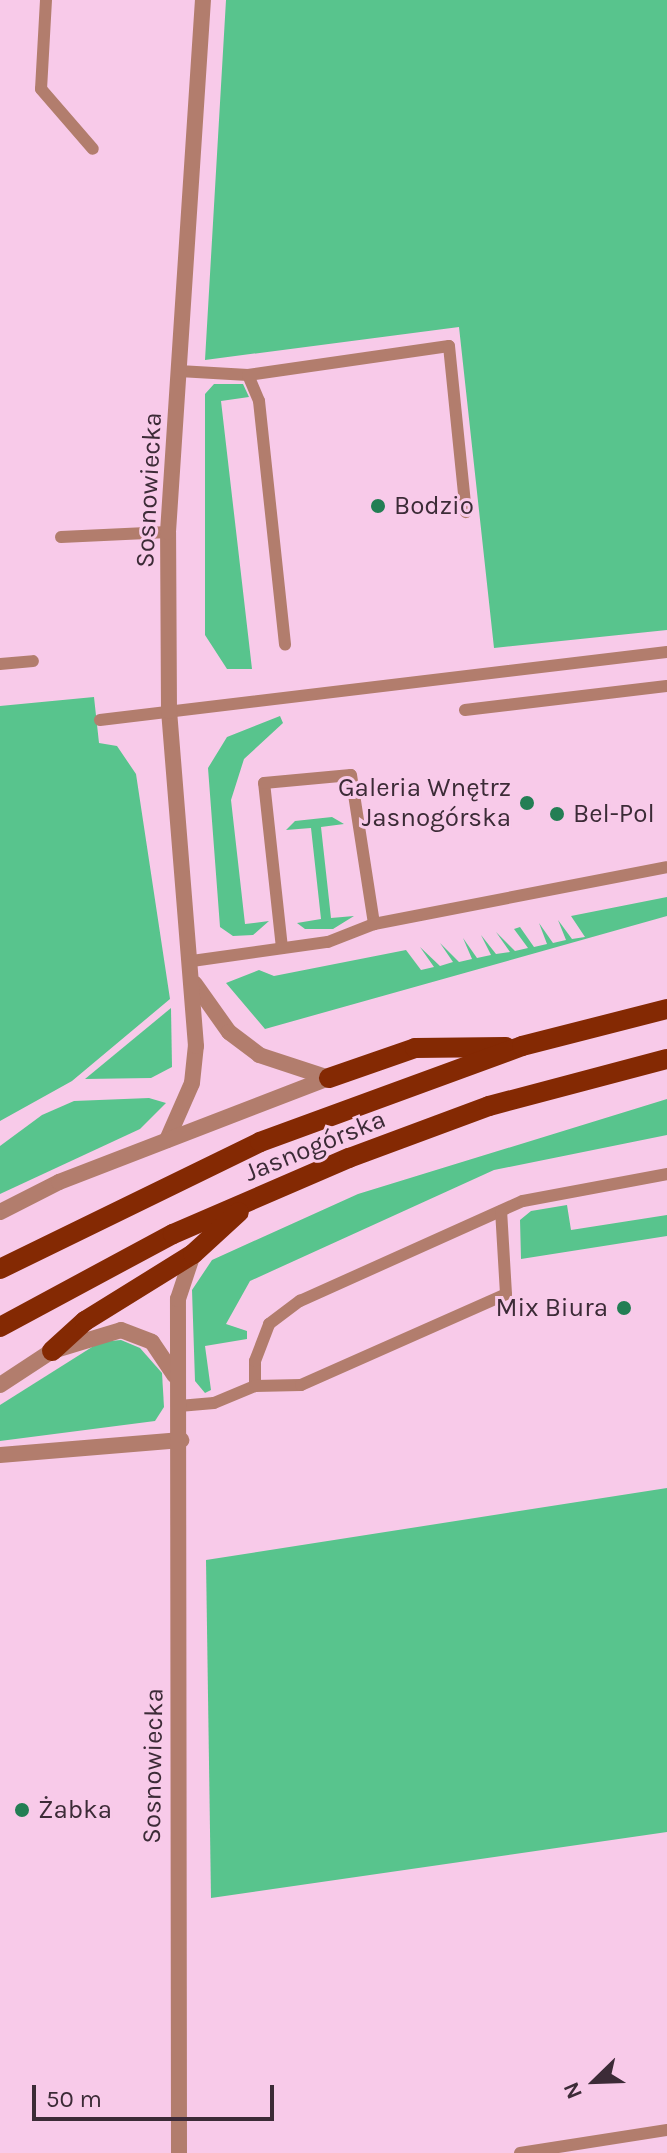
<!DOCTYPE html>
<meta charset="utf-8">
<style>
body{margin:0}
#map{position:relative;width:667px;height:2153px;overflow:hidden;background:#f8cae9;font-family:Karla,sans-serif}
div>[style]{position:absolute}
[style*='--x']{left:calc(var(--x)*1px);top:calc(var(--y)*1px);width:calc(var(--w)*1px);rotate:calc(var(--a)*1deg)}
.green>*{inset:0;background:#58c48d}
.service>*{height:12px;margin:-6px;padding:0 6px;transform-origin:6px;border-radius:6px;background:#b27d6d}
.minor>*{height:16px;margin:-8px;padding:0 8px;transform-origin:8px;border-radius:8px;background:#b27d6d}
.primary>*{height:20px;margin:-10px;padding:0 10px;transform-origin:10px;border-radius:10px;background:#842903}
.dots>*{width:22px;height:22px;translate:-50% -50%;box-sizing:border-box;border:4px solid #f8cae9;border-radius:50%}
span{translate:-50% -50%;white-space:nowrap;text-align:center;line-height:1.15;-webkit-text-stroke:6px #f8cae9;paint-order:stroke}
.street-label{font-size:26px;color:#3c2b37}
.poi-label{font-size:26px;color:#3c2b37}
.left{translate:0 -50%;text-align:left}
.right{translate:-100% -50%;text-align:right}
.north{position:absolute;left:555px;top:2041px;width:80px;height:80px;-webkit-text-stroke:6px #f8cae9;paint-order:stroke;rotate:247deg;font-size:22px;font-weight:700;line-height:32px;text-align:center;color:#3c2b37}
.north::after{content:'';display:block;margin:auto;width:28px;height:36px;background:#3c2b37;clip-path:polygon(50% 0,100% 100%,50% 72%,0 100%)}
.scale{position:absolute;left:32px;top:2085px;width:242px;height:36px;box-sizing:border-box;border:4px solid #3c2b37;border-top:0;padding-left:10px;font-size:24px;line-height:28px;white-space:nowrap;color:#3c2b37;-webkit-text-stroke:6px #f8cae9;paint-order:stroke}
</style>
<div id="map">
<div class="green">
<i style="clip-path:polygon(226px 0,667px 0,667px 630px,494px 648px,459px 327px,205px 360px)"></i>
<i style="clip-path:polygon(214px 384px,243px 384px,249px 397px,221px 401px,252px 669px,227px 669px,205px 635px,205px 394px)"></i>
<i style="clip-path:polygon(94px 697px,99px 743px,117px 746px,136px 774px,170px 999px,72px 1081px,0 1121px,0 706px)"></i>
<i style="clip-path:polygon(280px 716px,283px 723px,244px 759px,231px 800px,245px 924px,269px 921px,253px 935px,233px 936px,220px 927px,208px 768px,227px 737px)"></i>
<i style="clip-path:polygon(332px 817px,344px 824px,321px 827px,331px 918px,354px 916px,333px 929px,305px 929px,297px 923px,321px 919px,311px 828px,286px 830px,295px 821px)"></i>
<i style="clip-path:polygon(667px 897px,667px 916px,265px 1029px,226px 983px,259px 970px,274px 976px,406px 950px,421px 970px,434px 967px,420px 947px,440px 966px,453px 962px,440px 943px,459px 962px,472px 959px,463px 938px,477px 958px,491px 955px,481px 935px,496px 954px,510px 952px,496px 932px,515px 951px,528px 948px,514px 929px,520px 927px,534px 947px,547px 944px,539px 923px,553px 943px,566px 940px,558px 920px,572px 939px,585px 937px,571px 916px)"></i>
<i style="clip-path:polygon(171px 1008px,172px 1067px,151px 1078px,85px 1079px)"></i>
<i style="clip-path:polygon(149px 1098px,166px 1103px,140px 1129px,0 1194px,0 1146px,42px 1115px,74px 1101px)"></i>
<i style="clip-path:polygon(667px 1099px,667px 1135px,494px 1170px,250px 1281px,226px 1324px,247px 1331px,247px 1339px,205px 1346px,211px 1390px,205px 1393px,195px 1381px,192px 1290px,212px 1260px,358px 1194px)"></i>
<i style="clip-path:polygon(567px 1205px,571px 1230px,667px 1215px,667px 1236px,521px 1259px,520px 1220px,531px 1211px)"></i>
<i style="clip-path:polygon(121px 1340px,140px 1348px,162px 1373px,164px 1407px,155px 1421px,0 1441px,0 1405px,100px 1342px)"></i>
<i style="clip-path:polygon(667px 1488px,667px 1832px,211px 1898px,206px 1560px)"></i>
</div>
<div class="service">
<i style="--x:46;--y:0;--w:89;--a:93.2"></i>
<i style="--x:41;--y:89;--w:79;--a:49.1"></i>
<i style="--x:179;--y:371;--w:69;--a:3.3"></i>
<i style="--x:248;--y:375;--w:28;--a:67"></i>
<i style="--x:259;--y:401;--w:245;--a:83.9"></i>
<i style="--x:248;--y:375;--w:203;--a:-8.2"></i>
<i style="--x:449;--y:346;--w:167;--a:84.2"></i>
<i style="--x:61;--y:537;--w:107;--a:-2.7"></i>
<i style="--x:0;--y:664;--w:33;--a:-5"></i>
<i style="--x:465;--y:710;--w:203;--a:-6.8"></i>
<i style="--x:100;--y:720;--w:571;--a:-6.84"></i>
<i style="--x:282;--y:948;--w:166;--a:-96.2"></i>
<i style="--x:264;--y:783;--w:87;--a:-5.3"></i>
<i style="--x:351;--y:775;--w:151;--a:81.2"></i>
<i style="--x:192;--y:961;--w:137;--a:-8"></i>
<i style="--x:328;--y:942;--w:49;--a:-21.4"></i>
<i style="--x:374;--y:924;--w:298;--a:-11"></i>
<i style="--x:255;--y:1386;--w:25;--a:-90"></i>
<i style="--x:255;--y:1361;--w:40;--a:-69"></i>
<i style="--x:269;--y:1324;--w:39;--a:-37"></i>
<i style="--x:300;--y:1301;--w:244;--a:-24.2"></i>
<i style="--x:523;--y:1201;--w:147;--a:-10.6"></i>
<i style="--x:179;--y:1406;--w:35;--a:-5"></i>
<i style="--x:214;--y:1403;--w:44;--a:-22.5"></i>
<i style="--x:255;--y:1386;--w:46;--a:-1.2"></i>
<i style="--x:301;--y:1385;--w:224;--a:-23.9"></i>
<i style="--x:506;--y:1294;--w:83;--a:-93.4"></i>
<i style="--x:520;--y:2153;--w:149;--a:-8.9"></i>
</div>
<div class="minor">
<i style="--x:195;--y:984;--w:59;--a:54.7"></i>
<i style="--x:229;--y:1032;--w:38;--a:37"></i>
<i style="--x:259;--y:1055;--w:74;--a:18.2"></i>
<i style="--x:167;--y:1140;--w:62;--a:-66.3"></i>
<i style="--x:192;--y:1083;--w:37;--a:-84"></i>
<i style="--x:196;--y:1046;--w:336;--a:-94.6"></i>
<i style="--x:169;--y:711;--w:179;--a:-90.3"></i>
<i style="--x:168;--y:532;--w:533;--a:-86.24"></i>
<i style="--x:0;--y:1212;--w:66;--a:-27"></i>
<i style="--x:59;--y:1182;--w:289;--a:-21.1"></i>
<i style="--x:0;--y:1385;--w:62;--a:-33.2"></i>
<i style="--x:52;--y:1351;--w:72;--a:-16.9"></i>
<i style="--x:121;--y:1330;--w:33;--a:21"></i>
<i style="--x:152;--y:1342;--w:40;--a:56"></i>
<i style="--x:0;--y:1455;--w:182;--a:-4.7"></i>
<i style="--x:179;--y:2153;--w:854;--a:-90.07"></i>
<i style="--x:178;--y:1299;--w:47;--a:-71.6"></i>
</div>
<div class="primary">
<i style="--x:329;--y:1078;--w:91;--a:-19.2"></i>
<i style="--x:415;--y:1048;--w:91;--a:-0.6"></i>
<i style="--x:0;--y:1269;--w:289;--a:-26"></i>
<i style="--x:260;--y:1142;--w:279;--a:-20.1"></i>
<i style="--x:522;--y:1046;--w:150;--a:-14.3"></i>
<i style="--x:0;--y:1327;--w:196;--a:-28.3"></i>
<i style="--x:173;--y:1234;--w:192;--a:-23.4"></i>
<i style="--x:349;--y:1158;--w:149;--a:-20.4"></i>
<i style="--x:489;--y:1106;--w:184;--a:-14.8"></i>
<i style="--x:52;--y:1351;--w:45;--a:-42.3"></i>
<i style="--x:85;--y:1321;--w:127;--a:-31.8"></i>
<i style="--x:193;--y:1254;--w:62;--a:-42.4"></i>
</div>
<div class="dots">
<i style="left:378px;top:506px;background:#237e54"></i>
<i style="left:527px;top:803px;background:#237e54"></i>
<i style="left:557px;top:814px;background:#237e54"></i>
<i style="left:624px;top:1308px;background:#237e54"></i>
<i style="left:22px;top:1810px;background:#237e54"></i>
</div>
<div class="street-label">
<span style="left:149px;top:490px;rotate:-87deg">Sosnowiecka</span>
<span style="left:315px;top:1146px;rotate:-22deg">Jasnogórska</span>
<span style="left:153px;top:1766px;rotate:-89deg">Sosnowiecka</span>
</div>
<div class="poi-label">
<span class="left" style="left:394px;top:506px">Bodzio</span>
<span class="right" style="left:511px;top:803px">Galeria Wnętrz<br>Jasnogórska</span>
<span class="left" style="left:573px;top:814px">Bel-Pol</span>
<span class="right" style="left:608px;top:1308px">Mix Biura</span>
<span class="left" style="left:38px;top:1810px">Żabka</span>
</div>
<div class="north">N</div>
<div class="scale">50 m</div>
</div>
